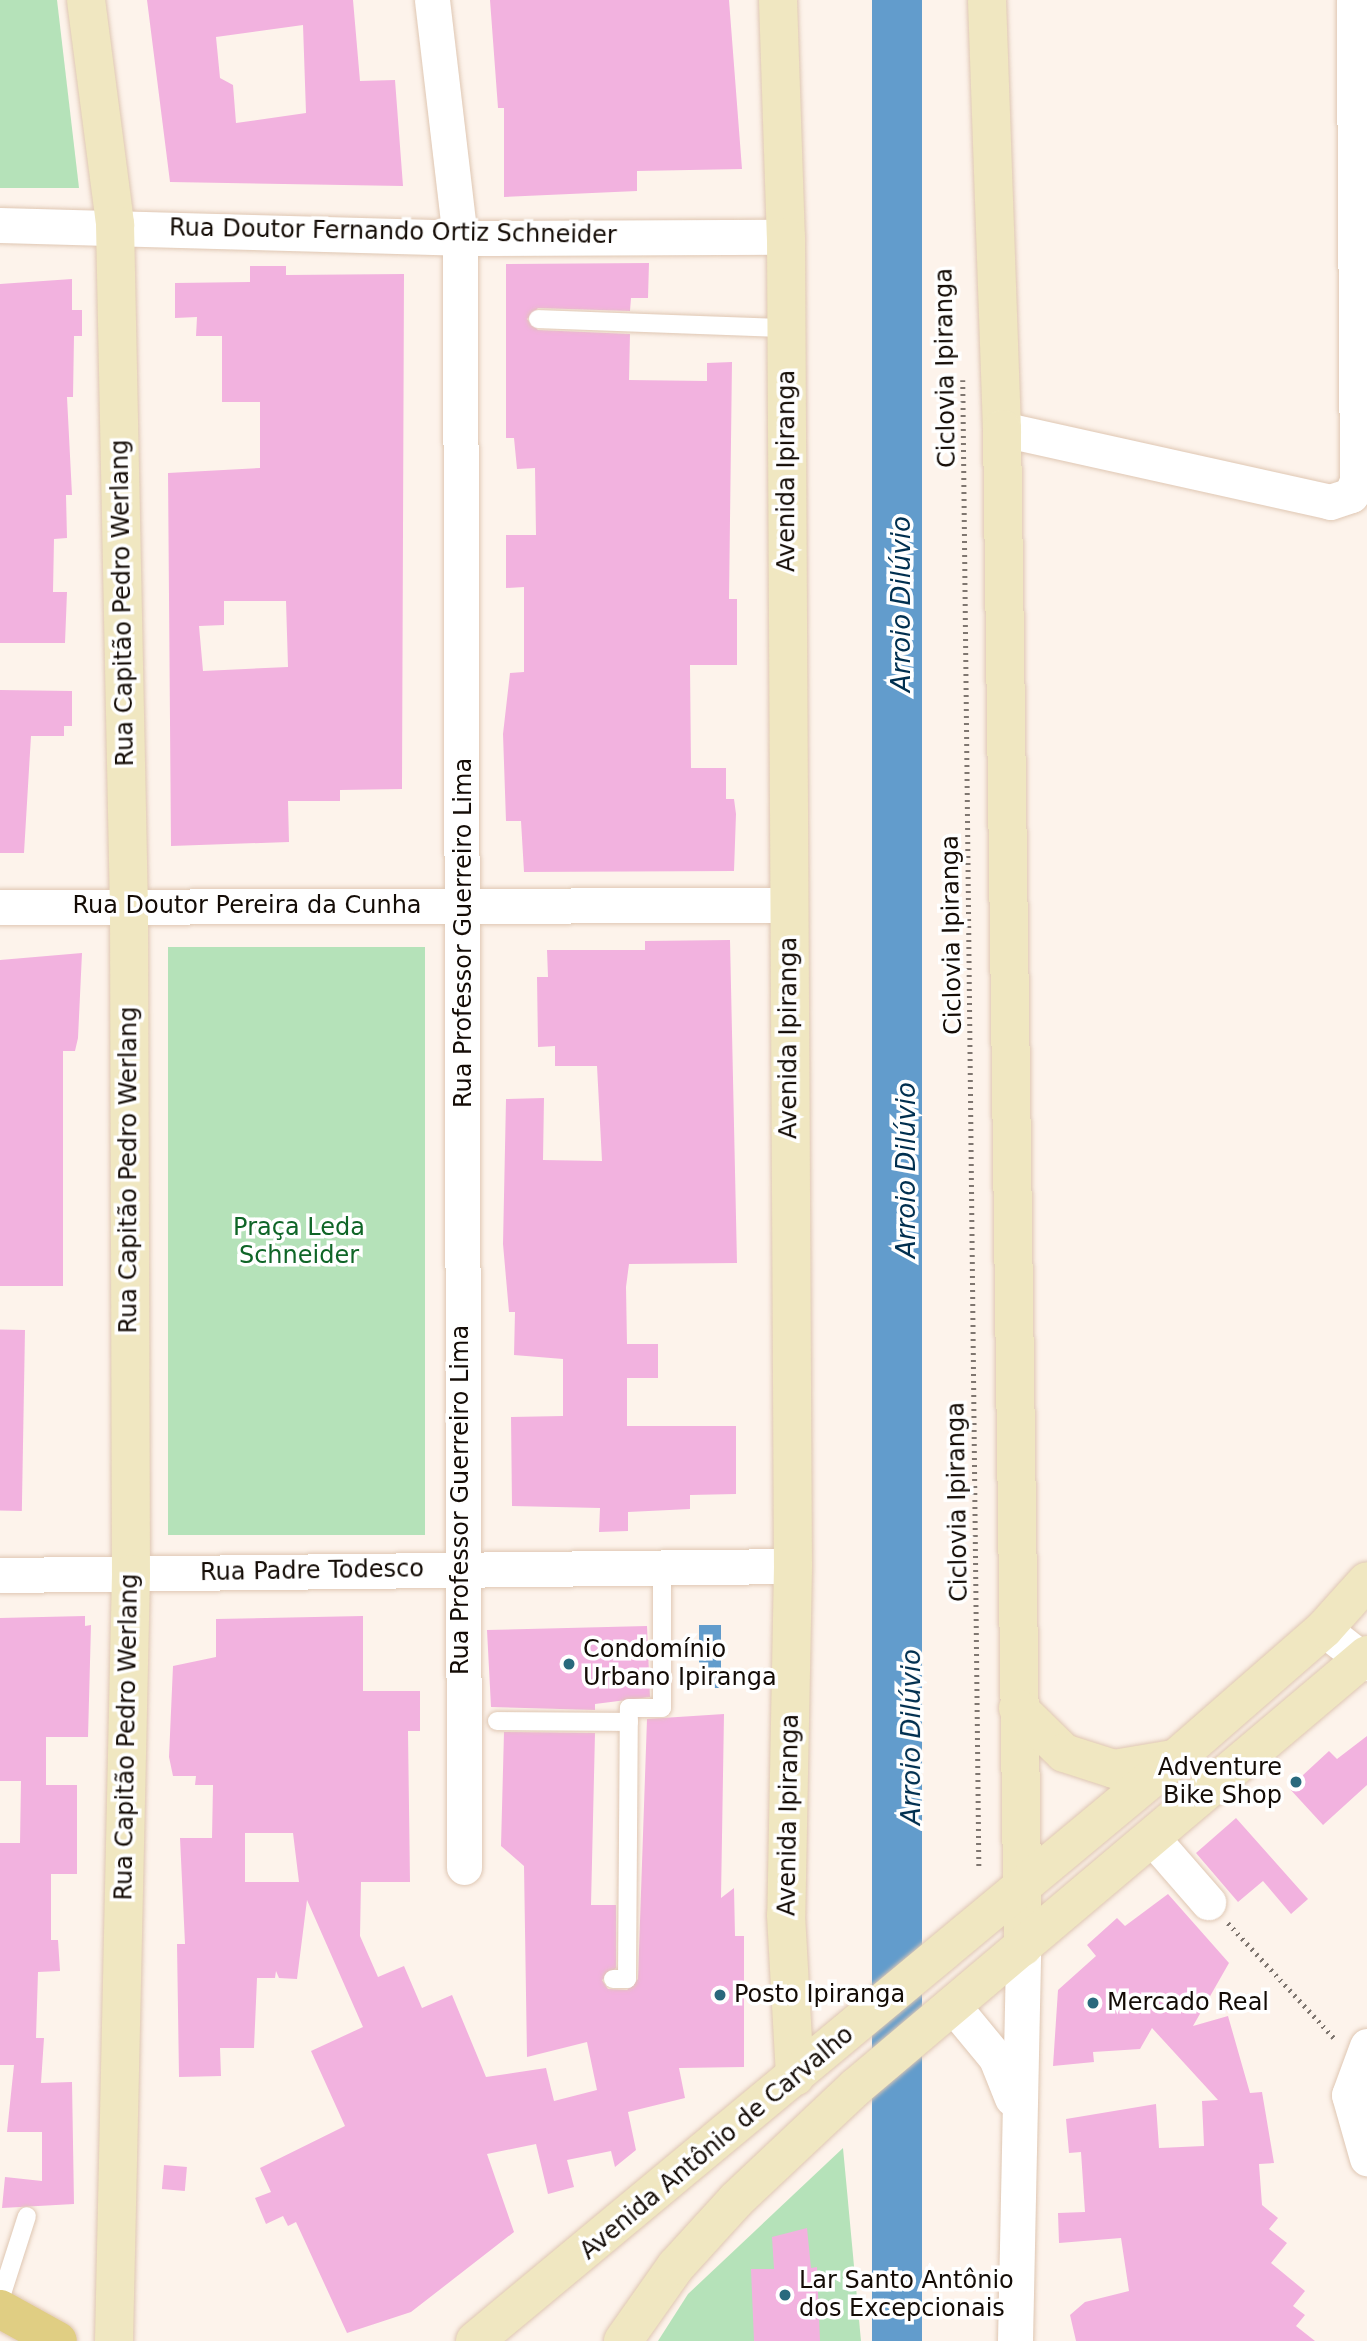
<!DOCTYPE html>
<meta charset="utf-8">
<style>
body{margin:0}
#map{position:relative;width:1367px;height:2341px;overflow:hidden;background:#fdf3eb;font-family:"DejaVu Sans",sans-serif}
div>[style]{position:absolute}
[style*='--x']{left:calc(var(--x)*1px);top:calc(var(--y)*1px);width:calc(var(--w)*1px);rotate:calc(var(--a)*1deg)}
.green>*{inset:0;background:#b5e2b9;transform-origin:0 0}
.water>*{inset:0;background:#629ccc;transform-origin:0 0}
.building>*{inset:0;background:#f2b2df;transform-origin:0 0}
.path>*{height:4.5px;margin-top:-2.25px;transform-origin:0;background:repeating-linear-gradient(90deg,#7f7670 0 2px,transparent 0 7px)}
.roads{filter:drop-shadow(0 0 2px #dfc7b3) drop-shadow(0 0 2px #dfc7b3)}
.lane>*{height:18px;margin:-9px;padding:0 9px;transform-origin:9px;border-radius:9px;background:#fff}
.street>*{height:35px;margin:-17.5px;padding:0 17.5px;transform-origin:17.5px;border-radius:17.5px;background:#fff}
.secondary>*{height:38px;margin:-19px;padding:0 19px;transform-origin:19px;border-radius:19px;background:#f0e7c1}
.primary>*{height:38px;margin:-19px;padding:0 19px;transform-origin:19px;border-radius:19px;background:#e0ce83}
.dots>*{width:19px;height:19px;translate:-50% -50%;box-sizing:border-box;border:4px solid #fff;border-radius:50%}
span{translate:-50% -50%;white-space:nowrap;text-align:center;line-height:1.15;-webkit-text-stroke:7px #fff;paint-order:stroke}
.street-label{font-size:24px;color:#140c06}
.park-label{font-size:24px;color:#0f6527}
.poi-label{font-size:24px;color:#140c06}
.left{translate:0 -50%;text-align:left}
.right{translate:-100% -50%;text-align:right}
.water-label{font-size:26px;color:#002f4f;font-style:italic}
</style>
<div id="map">
<div class="green">
<i style="clip-path:polygon(0 0,57px 0,79px 188px,0 188px)"></i>
<i style="left:425px;top:947px;width:588px;height:257px;rotate:90deg"></i>
<i style="clip-path:polygon(843px 2148px,861px 2341px,658px 2341px,688px 2294px)"></i>
</div>
<div class="water">
<i style="left:872px;top:0;width:50px;height:2341px"></i>
<i style="left:699px;top:1625px;width:22px;height:63px"></i>
</div>
<div class="building">
<i style="clip-path:polygon(evenodd,147px 0,353px 0,360px 81px,395px 80px,403px 186px,170px 182px,147px 0,303px 25px,306px 113px,236px 123px,233px 85px,220px 78px,216px 37px,303px 25px)"></i>
<i style="clip-path:polygon(490px 0,729px 0,742px 169px,637px 171px,637px 191px,504px 197px,504px 108px,498px 108px)"></i>
<i style="clip-path:polygon(649px 263px,648px 298px,631px 298px,630px 311px,538px 308px,527px 319px,538px 330px,630px 334px,629px 380px,707px 381px,707px 363px,732px 362px,729px 599px,737px 599px,737px 665px,690px 665px,691px 768px,726px 768px,726px 799px,734px 799px,736px 814px,734px 871px,524px 872px,521px 821px,506px 821px,503px 734px,510px 673px,524px 672px,524px 587px,506px 588px,506px 535px,536px 535px,535px 468px,517px 469px,514px 438px,506px 438px,506px 264px)"></i>
<i style="clip-path:polygon(evenodd,250px 266px,286px 266px,286px 275px,404px 274px,402px 789px,340px 790px,340px 801px,288px 801px,289px 842px,171px 846px,168px 473px,260px 468px,260px 402px,222px 402px,222px 336px,196px 336px,197px 317px,175px 318px,175px 283px,250px 282px,250px 266px,224px 601px,286px 601px,288px 667px,203px 671px,199px 626px,224px 625px,224px 601px)"></i>
<i style="clip-path:polygon(72px 279px,72px 310px,82px 310px,82px 336px,74px 336px,73px 397px,67px 397px,72px 495px,66px 495px,67px 538px,54px 539px,53px 592px,67px 592px,65px 643px,0 643px,0 284px)"></i>
<i style="clip-path:polygon(0 690px,72px 691px,72px 726px,64px 726px,64px 736px,31px 736px,24px 853px,0 853px)"></i>
<i style="clip-path:polygon(730px 940px,737px 1263px,629px 1264px,626px 1287px,627px 1344px,658px 1344px,658px 1378px,627px 1378px,627px 1426px,736px 1426px,736px 1494px,690px 1495px,690px 1509px,628px 1512px,628px 1531px,599px 1532px,600px 1508px,512px 1506px,511px 1417px,563px 1416px,563px 1359px,514px 1355px,515px 1312px,509px 1312px,503px 1244px,506px 1099px,544px 1098px,543px 1160px,602px 1161px,597px 1066px,555px 1066px,555px 1046px,538px 1047px,537px 977px,548px 977px,547px 950px,645px 950px,645px 941px)"></i>
<i style="clip-path:polygon(82px 953px,78px 1038px,75px 1051px,63px 1051px,63px 1286px,0 1286px,0 960px)"></i>
<i style="left:25px;top:1330px;width:181px;height:25px;rotate:91deg"></i>
<i style="clip-path:polygon(85px 1616px,85px 1626px,91px 1625px,88px 1737px,46px 1737px,46px 1785px,77px 1785px,77px 1874px,51px 1874px,51px 1940px,58px 1940px,60px 1971px,38px 1972px,36px 2038px,44px 2038px,41px 2083px,72px 2082px,74px 2204px,2px 2208px,5px 2177px,42px 2181px,42px 2132px,7px 2132px,14px 2065px,0 2065px,0 1843px,20px 1843px,21px 1781px,0 1781px,0 1618px)"></i>
<i style="clip-path:polygon(evenodd,363px 1616px,363px 1691px,420px 1691px,420px 1731px,408px 1731px,410px 1882px,361px 1882px,360px 1936px,378px 1977px,404px 1966px,422px 2008px,452px 1995px,486px 2077px,546px 2068px,554px 2101px,597px 2090px,587px 2042px,527px 2057px,524px 1866px,501px 1846px,504px 1732px,595px 1733px,591px 1905px,616px 1905px,616px 1968px,602px 1980px,608px 1989px,627px 1990px,638px 1979px,647px 1719px,724px 1714px,721px 1898px,734px 1888px,735px 1936px,744px 1936px,744px 2067px,679px 2068px,685px 2098px,628px 2112px,636px 2150px,615px 2167px,611px 2151px,567px 2160px,574px 2187px,548px 2194px,536px 2144px,487px 2154px,514px 2232px,411px 2312px,347px 2333px,296px 2222px,288px 2226px,283px 2216px,266px 2224px,255px 2198px,271px 2192px,260px 2168px,345px 2126px,311px 2051px,363px 2027px,307px 1900px,297px 1979px,279px 1978px,276px 1971px,275px 1978px,257px 1978px,254px 2048px,220px 2048px,221px 2076px,179px 2077px,177px 1944px,185px 1944px,180px 1838px,212px 1838px,213px 1785px,195px 1785px,196px 1776px,173px 1776px,169px 1757px,173px 1666px,216px 1657px,216px 1619px,363px 1616px,245px 1833px,293px 1833px,299px 1882px,245px 1882px,245px 1833px)"></i>
<i style="clip-path:polygon(647px 1626px,650px 1697px,595px 1704px,595px 1710px,491px 1707px,487px 1630px)"></i>
<i style="clip-path:polygon(1367px 1736px,1367px 1785px,1323px 1825px,1289px 1788px,1329px 1751px,1337px 1759px)"></i>
<i style="clip-path:polygon(1236px 1818px,1308px 1899px,1291px 1914px,1263px 1881px,1238px 1902px,1196px 1853px)"></i>
<i style="clip-path:polygon(1168px 1894px,1229px 1963px,1193px 2026px,1228px 2016px,1250px 2093px,1262px 2092px,1274px 2163px,1259px 2164px,1262px 2205px,1278px 2218px,1269px 2229px,1287px 2243px,1271px 2263px,1305px 2291px,1293px 2306px,1305px 2315px,1296px 2326px,1315px 2341px,1076px 2341px,1070px 2315px,1085px 2302px,1129px 2291px,1121px 2238px,1059px 2243px,1058px 2213px,1085px 2212px,1081px 2152px,1069px 2153px,1066px 2119px,1156px 2104px,1159px 2148px,1204px 2146px,1202px 2101px,1218px 2100px,1152px 2028px,1140px 2049px,1093px 2052px,1094px 2062px,1053px 2066px,1058px 1990px,1096px 1956px,1087px 1945px,1117px 1918px,1125px 1926px)"></i>
<i style="left:164px;top:2165px;width:23px;height:24px;rotate:5deg"></i>
<i style="clip-path:polygon(807px 2228px,811px 2268px,817px 2267px,820px 2341px,754px 2341px,751px 2269px,774px 2269px,772px 2237px)"></i>
</div>
<div class="path">
<i style="--x:963;--y:380;--w:1490;--a:89.38"></i>
<i style="--x:1228;--y:1923;--w:159;--a:47.3"></i>
</div>
<div class="roads">
<div class="lane">
<i style="--x:538;--y:319;--w:248;--a:2.1"></i>
<i style="--x:497;--y:1721;--w:132;--a:0.4"></i>
<i style="--x:613;--y:1979;--w:14;--a:0"></i>
<i style="--x:627;--y:1979;--w:271;--a:-89.6"></i>
<i style="--x:629;--y:1708;--w:33;--a:0"></i>
<i style="--x:662;--y:1708;--w:141;--a:-90"></i>
<i style="--x:0;--y:2300;--w:88;--a:-72.2"></i>
</div>
<div class="street">
<i style="--x:432;--y:0;--w:240;--a:83.3"></i>
<i style="--x:460;--y:238;--w:1629;--a:89.86"></i>
<i style="--x:0;--y:225;--w:460;--a:1.6"></i>
<i style="--x:460;--y:238;--w:326;--a:-0.2"></i>
<i style="--x:1002;--y:429;--w:336;--a:12.5"></i>
<i style="--x:1330;--y:502;--w:22;--a:-18"></i>
<i style="--x:1351;--y:495;--w:15;--a:-67"></i>
<i style="--x:1357;--y:481;--w:481;--a:-90.4"></i>
<i style="--x:0;--y:907;--w:789;--a:-0.15"></i>
<i style="--x:0;--y:1575;--w:793;--a:-0.65"></i>
<i style="--x:1324;--y:1629;--w:55;--a:38.3"></i>
<i style="--x:1153;--y:1839;--w:84;--a:48.9"></i>
<i style="--x:954;--y:2007;--w:66;--a:50.5"></i>
<i style="--x:996;--y:2058;--w:43;--a:68.2"></i>
<i style="--x:1367;--y:2046;--w:52;--a:110.2"></i>
<i style="--x:1349;--y:2095;--w:66;--a:74.1"></i>
<i style="--x:1015;--y:2341;--w:394;--a:-88.8"></i>
</div>
<div class="secondary">
<i style="--x:86;--y:0;--w:226;--a:82.6"></i>
<i style="--x:115;--y:224;--w:684;--a:88.83"></i>
<i style="--x:129;--y:908;--w:666;--a:89.83"></i>
<i style="--x:131;--y:1574;--w:767;--a:91.27"></i>
<i style="--x:778;--y:0;--w:237;--a:88.1"></i>
<i style="--x:786;--y:237;--w:1329;--a:89.7"></i>
<i style="--x:793;--y:1566;--w:349;--a:91.1"></i>
<i style="--x:786;--y:1915;--w:162;--a:86.8"></i>
<i style="--x:987;--y:0;--w:429;--a:88"></i>
<i style="--x:1002;--y:429;--w:1518;--a:89.21"></i>
<i style="--x:1018;--y:1708;--w:64;--a:44.4"></i>
<i style="--x:1064;--y:1753;--w:52;--a:17.7"></i>
<i style="--x:1114;--y:1769;--w:60;--a:-9.6"></i>
<i style="--x:475;--y:2341;--w:910;--a:-39.74"></i>
<i style="--x:1175;--y:1759;--w:198;--a:-41.1"></i>
<i style="--x:1324;--y:1629;--w:64;--a:-48.1"></i>
<i style="--x:623;--y:2341;--w:92;--a:-54.8"></i>
<i style="--x:676;--y:2266;--w:89;--a:-47.7"></i>
<i style="--x:736;--y:2200;--w:165;--a:-43.3"></i>
<i style="--x:856;--y:2087;--w:669;--a:-40.21"></i>
</div>
<div class="primary">
<i style="--x:0;--y:2309;--w:66;--a:28.9"></i>
</div>
</div>
<div class="dots">
<i style="left:569px;top:1664px;background:#29697d"></i>
<i style="left:1296px;top:1782px;background:#29697d"></i>
<i style="left:720px;top:1995px;background:#29697d"></i>
<i style="left:1093px;top:2003px;background:#29697d"></i>
<i style="left:785px;top:2295px;background:#29697d"></i>
</div>
<div class="street-label">
<span style="left:393px;top:232px;rotate:1deg">Rua Doutor Fernando Ortiz Schneider</span>
<span style="left:946px;top:368px;rotate:-91deg">Ciclovia Ipiranga</span>
<span style="left:787px;top:471px;rotate:-90deg">Avenida Ipiranga</span>
<span style="left:123px;top:603px;rotate:-91deg">Rua Capitão Pedro Werlang</span>
<span style="left:247px;top:906px">Rua Doutor Pereira da Cunha</span>
<span style="left:464px;top:933px;rotate:-90deg">Rua Professor Guerreiro Lima</span>
<span style="left:952px;top:935px;rotate:-91deg">Ciclovia Ipiranga</span>
<span style="left:789px;top:1038px;rotate:-90deg">Avenida Ipiranga</span>
<span style="left:129px;top:1170px;rotate:-90deg">Rua Capitão Pedro Werlang</span>
<span style="left:461px;top:1500px;rotate:-90deg">Rua Professor Guerreiro Lima</span>
<span style="left:958px;top:1502px;rotate:-91deg">Ciclovia Ipiranga</span>
<span style="left:312px;top:1571px;rotate:-1deg">Rua Padre Todesco</span>
<span style="left:127px;top:1737px;rotate:-89deg">Rua Capitão Pedro Werlang</span>
<span style="left:789px;top:1815px;rotate:-89deg">Avenida Ipiranga</span>
<span style="left:717px;top:2143px;rotate:-40deg">Avenida Antônio de Carvalho</span>
</div>
<div class="park-label">
<span style="left:299px;top:1242px">Praça Leda<br>Schneider</span>
</div>
<div class="poi-label">
<span class="left" style="left:583px;top:1664px">Condomínio<br>Urbano Ipiranga</span>
<span class="right" style="left:1282px;top:1782px">Adventure<br>Bike Shop</span>
<span class="left" style="left:734px;top:1995px">Posto Ipiranga</span>
<span class="left" style="left:1107px;top:2003px">Mercado Real</span>
<span class="left" style="left:799px;top:2295px">Lar Santo Antônio<br>dos Excepcionais</span>
</div>
<div class="water-label">
<span style="left:902px;top:604px;rotate:-90deg">Arroio Dilúvio</span>
<span style="left:907px;top:1170px;rotate:-90deg">Arroio Dilúvio</span>
<span style="left:912px;top:1737px;rotate:-90deg">Arroio Dilúvio</span>
</div>
</div>
